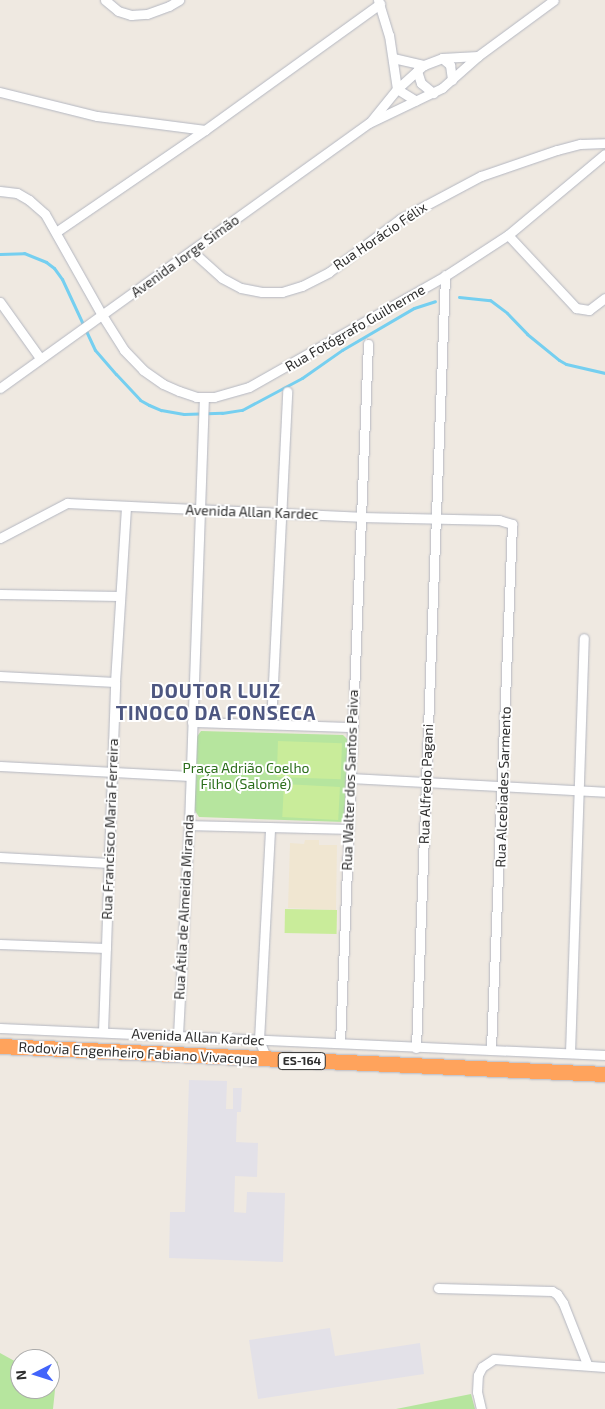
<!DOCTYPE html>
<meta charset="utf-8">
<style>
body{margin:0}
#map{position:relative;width:605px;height:1409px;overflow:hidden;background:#efe9e1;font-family:"Exo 2",sans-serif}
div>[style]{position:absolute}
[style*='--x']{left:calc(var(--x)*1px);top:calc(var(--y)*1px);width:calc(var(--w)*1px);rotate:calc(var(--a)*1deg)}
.industrial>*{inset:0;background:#e3e1e8}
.education>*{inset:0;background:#f0e6d1}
.green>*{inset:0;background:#b6e59e}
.pitch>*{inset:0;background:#c9ec9a;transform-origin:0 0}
.stream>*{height:3px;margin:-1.5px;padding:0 1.5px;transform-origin:1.5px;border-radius:1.5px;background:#75cff0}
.roads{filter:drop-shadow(0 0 1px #b4b7c1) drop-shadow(0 0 1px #b4b7c1)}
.street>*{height:9px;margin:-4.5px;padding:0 4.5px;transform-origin:4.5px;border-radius:4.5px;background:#fff}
.highway>*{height:15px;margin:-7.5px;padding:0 7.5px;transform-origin:7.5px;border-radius:7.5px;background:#ffa35c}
span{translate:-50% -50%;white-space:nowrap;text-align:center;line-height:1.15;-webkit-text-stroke:4px #fff;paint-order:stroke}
.shield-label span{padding:1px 4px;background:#fff;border:1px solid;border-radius:4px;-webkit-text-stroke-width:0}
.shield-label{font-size:12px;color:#2e2e2e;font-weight:700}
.street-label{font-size:14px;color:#2e2e2e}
.park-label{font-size:14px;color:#2c6e1b}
.district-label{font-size:19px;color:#4d5680;font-weight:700;letter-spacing:1px}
.north{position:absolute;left:10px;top:1349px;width:50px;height:50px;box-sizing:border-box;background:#fff;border:1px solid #ababab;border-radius:50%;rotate:265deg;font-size:14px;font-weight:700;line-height:20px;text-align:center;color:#2e2e2e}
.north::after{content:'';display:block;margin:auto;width:18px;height:22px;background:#4264fb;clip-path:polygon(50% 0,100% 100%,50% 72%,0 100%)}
</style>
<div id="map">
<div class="industrial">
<i style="clip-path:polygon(189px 1080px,227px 1081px,226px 1109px,233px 1109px,233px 1088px,242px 1088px,241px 1112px,237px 1112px,236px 1142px,258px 1143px,257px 1177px,235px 1176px,234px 1212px,246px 1213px,247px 1192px,285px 1193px,283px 1262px,169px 1258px,170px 1212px,185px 1212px)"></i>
<i style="clip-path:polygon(330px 1328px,335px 1356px,420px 1343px,424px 1374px,258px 1399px,249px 1340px)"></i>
</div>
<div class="education">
<i style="clip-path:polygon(305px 840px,319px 840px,319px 845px,337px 845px,336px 910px,288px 908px,290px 843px,304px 844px)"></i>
</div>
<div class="green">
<i style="clip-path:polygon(201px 731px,343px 735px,348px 740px,344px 822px,199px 817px,194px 809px,196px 738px)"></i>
<i style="clip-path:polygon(0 1353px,20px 1364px,20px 1389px,50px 1389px,50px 1373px,58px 1361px,53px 1409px,0 1409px)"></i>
<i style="clip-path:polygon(471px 1394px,475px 1409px,396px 1409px)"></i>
</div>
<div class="pitch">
<i style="left:278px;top:741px;width:64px;height:36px;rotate:2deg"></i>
<i style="left:284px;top:784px;width:56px;height:33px;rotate:3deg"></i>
<i style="left:285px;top:909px;width:52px;height:24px;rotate:1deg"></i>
</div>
<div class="stream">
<i style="--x:0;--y:254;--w:24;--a:-2"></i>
<i style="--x:24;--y:253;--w:24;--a:22"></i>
<i style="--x:46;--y:262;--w:10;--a:37"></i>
<i style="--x:54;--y:268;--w:14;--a:54"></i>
<i style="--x:62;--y:279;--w:78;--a:65.1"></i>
<i style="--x:95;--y:350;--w:32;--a:49"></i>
<i style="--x:116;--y:374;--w:35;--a:47"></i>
<i style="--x:140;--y:400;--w:10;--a:29"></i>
<i style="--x:149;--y:405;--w:13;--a:23"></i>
<i style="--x:161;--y:410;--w:23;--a:10"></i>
<i style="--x:184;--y:414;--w:38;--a:-2"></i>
<i style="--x:222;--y:413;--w:20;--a:-9"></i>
<i style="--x:242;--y:410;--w:68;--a:-28.1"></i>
<i style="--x:302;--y:378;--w:49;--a:-35"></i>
<i style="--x:342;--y:350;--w:83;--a:-30.3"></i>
<i style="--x:414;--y:308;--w:22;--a:-18"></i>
<i style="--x:459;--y:297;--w:31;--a:6"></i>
<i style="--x:490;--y:300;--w:21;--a:37"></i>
<i style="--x:507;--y:313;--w:29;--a:46"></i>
<i style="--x:527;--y:334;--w:41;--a:39.1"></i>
<i style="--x:559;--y:360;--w:8;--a:30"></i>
<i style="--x:566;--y:364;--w:40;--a:13"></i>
</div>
<div class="roads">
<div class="street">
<i style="--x:105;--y:0;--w:17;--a:40"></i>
<i style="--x:118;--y:11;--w:14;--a:17"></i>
<i style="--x:131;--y:15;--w:16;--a:-4"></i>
<i style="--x:147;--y:14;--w:23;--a:-20"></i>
<i style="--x:169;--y:6;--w:12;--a:-31"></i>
<i style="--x:378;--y:0;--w:37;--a:73"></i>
<i style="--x:389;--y:35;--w:55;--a:81.6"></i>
<i style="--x:397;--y:89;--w:22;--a:32"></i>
<i style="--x:393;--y:58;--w:32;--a:13"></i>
<i style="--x:442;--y:58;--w:11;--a:41"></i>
<i style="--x:450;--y:65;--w:15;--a:82"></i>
<i style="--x:417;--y:71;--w:13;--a:72"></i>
<i style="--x:421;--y:83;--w:16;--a:40"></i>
<i style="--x:0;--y:92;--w:100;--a:13.9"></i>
<i style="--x:97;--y:116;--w:109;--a:7.4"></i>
<i style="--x:371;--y:121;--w:41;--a:-50.9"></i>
<i style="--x:397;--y:89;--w:36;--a:-42"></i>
<i style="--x:424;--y:65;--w:19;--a:-21"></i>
<i style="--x:442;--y:58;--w:36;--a:-3"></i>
<i style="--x:0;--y:191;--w:17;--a:7"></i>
<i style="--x:17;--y:193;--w:14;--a:30"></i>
<i style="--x:29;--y:200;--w:21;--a:41"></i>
<i style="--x:45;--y:214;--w:116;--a:60.6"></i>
<i style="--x:102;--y:315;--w:41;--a:57.8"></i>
<i style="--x:124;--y:350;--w:28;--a:46"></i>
<i style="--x:143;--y:370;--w:24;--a:35"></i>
<i style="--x:163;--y:384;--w:17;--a:24"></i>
<i style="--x:179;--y:391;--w:18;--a:19"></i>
<i style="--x:196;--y:397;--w:18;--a:0"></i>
<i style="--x:214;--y:397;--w:36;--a:-16"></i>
<i style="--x:249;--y:387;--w:225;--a:-29.5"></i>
<i style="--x:445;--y:276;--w:75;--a:-33.1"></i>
<i style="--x:508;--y:235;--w:126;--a:-39.9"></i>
<i style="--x:56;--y:232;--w:181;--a:-34.4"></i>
<i style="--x:205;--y:130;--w:216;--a:-35.8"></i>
<i style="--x:508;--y:235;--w:100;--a:47"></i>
<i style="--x:576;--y:308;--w:13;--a:9"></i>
<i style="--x:589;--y:310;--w:20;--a:-37"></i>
<i style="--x:192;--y:251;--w:40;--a:42"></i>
<i style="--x:222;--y:278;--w:21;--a:28"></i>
<i style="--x:241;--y:288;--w:21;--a:11"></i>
<i style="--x:262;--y:292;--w:20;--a:0"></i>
<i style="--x:282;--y:292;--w:21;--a:-17"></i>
<i style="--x:302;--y:286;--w:30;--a:-27"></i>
<i style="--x:329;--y:272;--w:89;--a:-36.7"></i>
<i style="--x:400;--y:219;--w:92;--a:-28"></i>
<i style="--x:481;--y:176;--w:80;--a:-18.9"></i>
<i style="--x:557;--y:150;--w:24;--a:-15"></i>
<i style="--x:580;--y:144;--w:25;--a:-2"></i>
<i style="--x:0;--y:302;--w:69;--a:54.5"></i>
<i style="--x:0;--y:388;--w:454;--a:-35.7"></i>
<i style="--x:369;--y:123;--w:81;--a:-25.6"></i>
<i style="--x:442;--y:88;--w:48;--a:-41.6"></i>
<i style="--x:478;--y:56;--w:94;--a:-36.4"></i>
<i style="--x:0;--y:538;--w:76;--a:-27.6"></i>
<i style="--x:67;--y:503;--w:293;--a:2.7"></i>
<i style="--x:360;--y:517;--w:139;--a:1.2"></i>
<i style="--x:499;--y:520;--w:14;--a:17"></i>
<i style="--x:512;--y:524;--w:526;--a:92.29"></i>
<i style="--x:0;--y:594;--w:119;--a:1"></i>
<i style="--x:0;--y:676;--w:115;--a:3"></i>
<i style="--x:192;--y:722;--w:160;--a:1.8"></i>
<i style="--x:271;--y:724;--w:333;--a:-87.2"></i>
<i style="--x:0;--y:766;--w:190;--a:3"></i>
<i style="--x:350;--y:778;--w:255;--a:3.1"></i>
<i style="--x:189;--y:825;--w:159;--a:1.4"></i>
<i style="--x:0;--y:857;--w:109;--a:3.2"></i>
<i style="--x:0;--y:944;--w:106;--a:2.2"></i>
<i style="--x:0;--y:1028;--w:606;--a:2.56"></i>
<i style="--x:103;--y:1032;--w:350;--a:-88"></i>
<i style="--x:115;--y:682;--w:176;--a:-86.4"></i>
<i style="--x:178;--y:1035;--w:210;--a:-87"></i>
<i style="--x:189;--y:825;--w:428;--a:-88"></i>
<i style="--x:340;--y:1043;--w:700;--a:-87.71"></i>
<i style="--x:416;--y:1048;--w:773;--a:-87.85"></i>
<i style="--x:570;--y:1053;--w:415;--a:-88.1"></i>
<i style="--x:267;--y:1059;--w:21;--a:-113"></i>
<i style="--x:259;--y:1040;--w:213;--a:-87"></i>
<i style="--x:438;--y:1288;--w:114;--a:1.5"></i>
<i style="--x:552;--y:1291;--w:6;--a:31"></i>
<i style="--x:557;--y:1294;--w:11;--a:56"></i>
<i style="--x:563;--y:1303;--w:66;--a:68.5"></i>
<i style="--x:481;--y:1409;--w:17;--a:-103"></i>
<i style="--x:477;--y:1392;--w:17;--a:-87"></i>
<i style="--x:478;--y:1375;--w:9;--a:-63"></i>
<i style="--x:482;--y:1367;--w:14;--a:-34"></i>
<i style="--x:494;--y:1359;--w:111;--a:4.1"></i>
</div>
<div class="highway">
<i style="--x:0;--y:1046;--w:606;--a:2.65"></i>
</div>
</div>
<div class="shield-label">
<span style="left:302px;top:1061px">ES-164</span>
</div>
<div class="street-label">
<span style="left:380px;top:236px;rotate:-34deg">Rua Horácio Félix</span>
<span style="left:185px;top:256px;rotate:-36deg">Avenida Jorge Simão</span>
<span style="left:355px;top:328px;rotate:-30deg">Rua Fotógrafo Guilherme</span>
<span style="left:252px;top:512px;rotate:2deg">Avenida Allan Kardec</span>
<span style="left:350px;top:780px;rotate:-88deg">Rua Walter dos Santos Paiva</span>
<span style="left:426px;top:784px;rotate:-88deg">Rua Alfredo Pagani</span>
<span style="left:503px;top:787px;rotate:-88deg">Rua Alcebiades Sarmento</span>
<span style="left:110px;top:829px;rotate:-88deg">Rua Francisco Maria Ferreira</span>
<span style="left:184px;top:907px;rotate:-87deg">Rua Átila de Almeida Miranda</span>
<span style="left:198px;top:1037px;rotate:3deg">Avenida Allan Kardec</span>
<span style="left:138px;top:1053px;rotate:3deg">Rodovia Engenheiro Fabiano Vivacqua</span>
</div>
<div class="park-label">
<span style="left:246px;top:776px">Praça Adrião Coelho<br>Filho (Salomé)</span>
</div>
<div class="district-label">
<span style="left:216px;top:702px">DOUTOR LUIZ<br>TINOCO DA FONSECA</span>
</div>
<div class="north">N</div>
</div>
